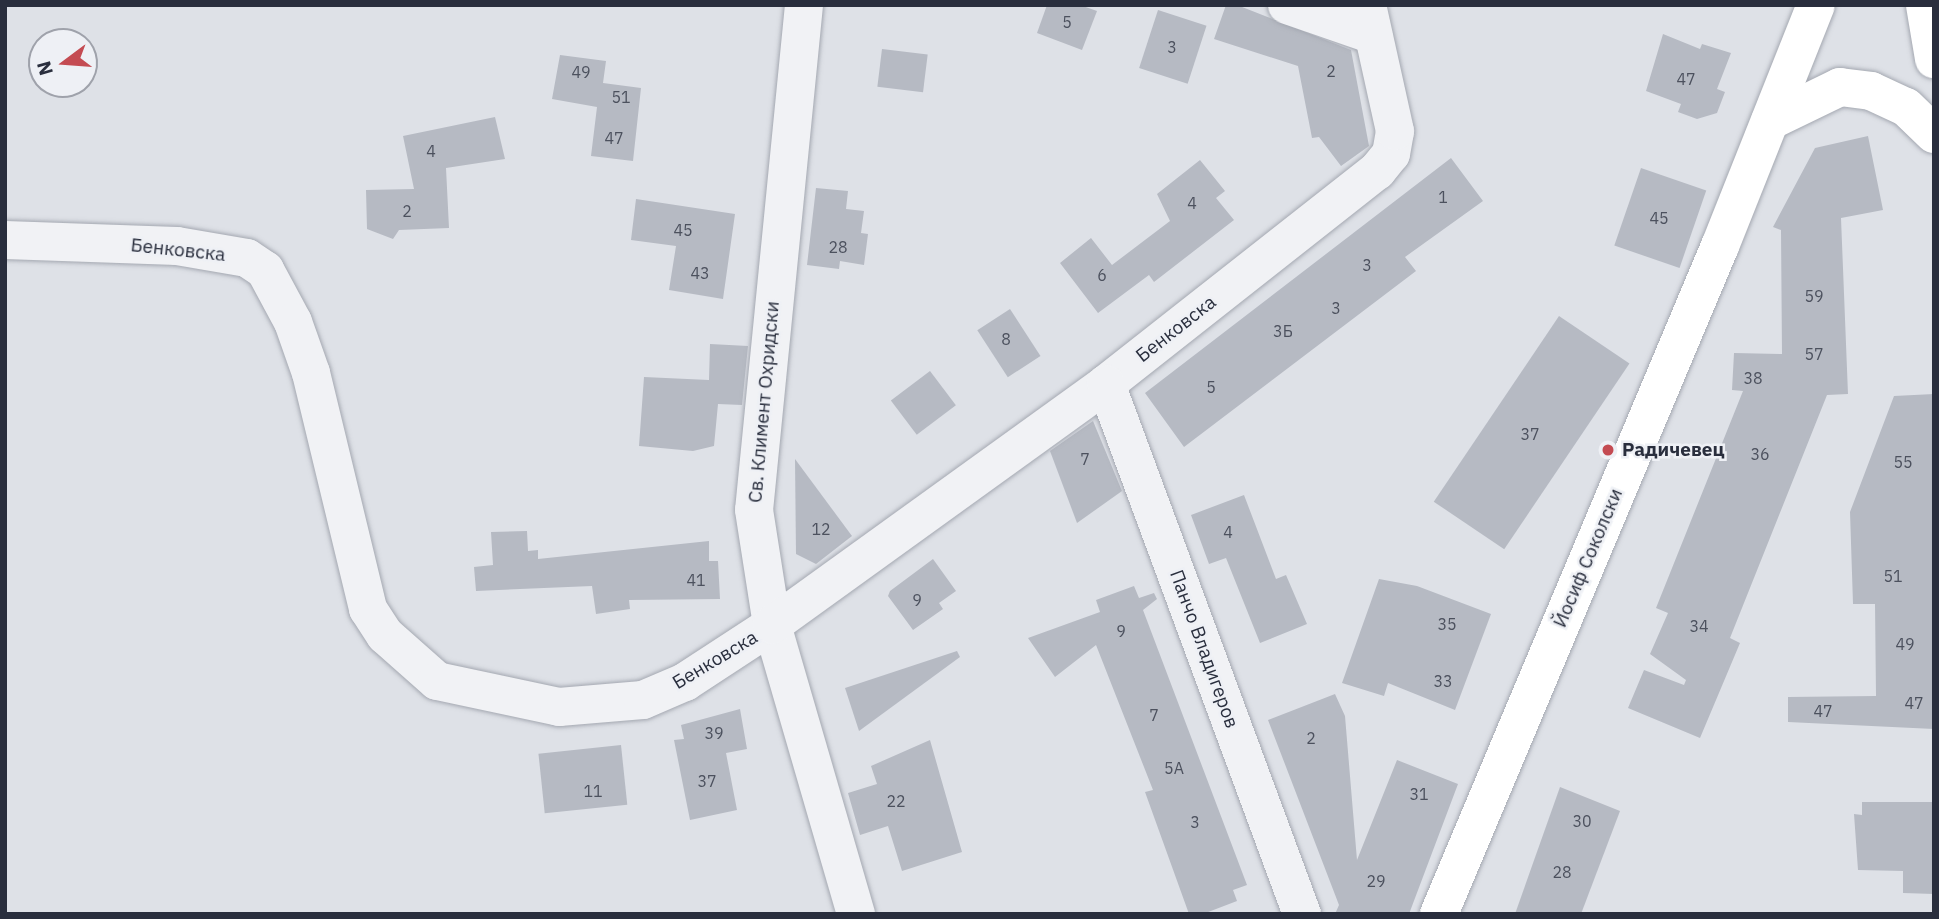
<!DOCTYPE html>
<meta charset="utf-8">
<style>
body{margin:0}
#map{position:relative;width:1939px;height:919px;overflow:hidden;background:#dee1e7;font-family:"IBM Plex Sans",sans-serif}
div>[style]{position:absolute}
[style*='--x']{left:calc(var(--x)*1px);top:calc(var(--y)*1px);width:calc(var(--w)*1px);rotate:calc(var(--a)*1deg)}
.building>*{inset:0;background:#b6bac3;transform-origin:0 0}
.roads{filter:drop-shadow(0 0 2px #a4a8b1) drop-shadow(0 0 2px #a4a8b1)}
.street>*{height:38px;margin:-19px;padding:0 19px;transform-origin:19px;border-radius:19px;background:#f1f2f5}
.secondary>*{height:38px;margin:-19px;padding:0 19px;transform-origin:19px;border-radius:19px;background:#fff}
.dots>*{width:19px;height:19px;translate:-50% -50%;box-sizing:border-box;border:4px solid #eef0f5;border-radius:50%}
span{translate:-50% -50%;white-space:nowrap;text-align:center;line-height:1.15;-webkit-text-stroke:5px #eef0f5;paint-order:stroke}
.number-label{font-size:16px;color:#4c515e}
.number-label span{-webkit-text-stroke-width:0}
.street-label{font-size:19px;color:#292e3d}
.poi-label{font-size:19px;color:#292e3d;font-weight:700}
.left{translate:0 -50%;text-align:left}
.frame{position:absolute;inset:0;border:7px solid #292e3d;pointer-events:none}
.north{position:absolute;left:28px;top:28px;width:70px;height:70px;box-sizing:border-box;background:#eef0f5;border:2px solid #9fa2ab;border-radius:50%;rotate:254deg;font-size:19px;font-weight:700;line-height:28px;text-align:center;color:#292e3d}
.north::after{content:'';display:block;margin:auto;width:24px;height:32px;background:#c44b52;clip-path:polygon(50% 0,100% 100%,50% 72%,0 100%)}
</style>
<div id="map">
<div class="building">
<i style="clip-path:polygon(1047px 5px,1080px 5px,1097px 11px,1082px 50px,1037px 33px)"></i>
<i style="clip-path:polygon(1226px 5px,1237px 5px,1351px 50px,1369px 146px,1341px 166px,1319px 137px,1312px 138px,1298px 66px,1214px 39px)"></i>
<i style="left:1158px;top:10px;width:51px;height:61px;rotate:18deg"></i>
<i style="clip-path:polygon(1663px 34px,1700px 49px,1702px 44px,1731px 53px,1717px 89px,1725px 92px,1717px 113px,1697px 119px,1678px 112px,1681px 104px,1646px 91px)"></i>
<i style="left:882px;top:49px;width:46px;height:38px;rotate:7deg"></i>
<i style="clip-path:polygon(560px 55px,606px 61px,603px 83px,641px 88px,633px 161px,591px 156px,597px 107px,552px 99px)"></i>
<i style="clip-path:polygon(495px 117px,505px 159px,446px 168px,449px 228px,399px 230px,393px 239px,367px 229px,366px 190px,414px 189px,403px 136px)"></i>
<i style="clip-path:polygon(1868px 136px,1883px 210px,1841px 218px,1848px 394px,1827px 395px,1730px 638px,1740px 643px,1700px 738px,1628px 708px,1644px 670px,1684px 685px,1686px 680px,1650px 654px,1668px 613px,1656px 608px,1743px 391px,1732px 390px,1734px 353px,1782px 354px,1781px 230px,1773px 227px,1815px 148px)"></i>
<i style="clip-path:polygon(1451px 158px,1483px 201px,1405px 257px,1416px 271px,1184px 447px,1145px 393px)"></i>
<i style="clip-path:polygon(1200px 160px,1225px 191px,1216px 198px,1234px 220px,1154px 282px,1149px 275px,1098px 313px,1060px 263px,1091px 238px,1112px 265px,1170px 221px,1157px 194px)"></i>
<i style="left:1641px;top:168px;width:69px;height:82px;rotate:19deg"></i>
<i style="clip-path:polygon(816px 188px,848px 191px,846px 209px,864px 211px,861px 233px,868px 234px,864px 265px,840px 261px,839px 269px,807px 265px)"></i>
<i style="clip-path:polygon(636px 199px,735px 214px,723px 299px,669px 290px,676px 246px,631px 240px)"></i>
<i style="left:1010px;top:309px;width:56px;height:39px;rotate:57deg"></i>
<i style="left:1559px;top:316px;width:85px;height:224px;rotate:34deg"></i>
<i style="clip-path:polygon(710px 344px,748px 346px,742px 405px,718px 404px,714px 446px,693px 451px,639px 446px,644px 377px,709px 380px)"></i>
<i style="left:930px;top:371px;width:43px;height:49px;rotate:53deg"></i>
<i style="clip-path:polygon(1934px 394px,1934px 729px,1788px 722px,1788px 697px,1876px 696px,1875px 604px,1853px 604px,1850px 512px,1894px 396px)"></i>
<i style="clip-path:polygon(1093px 421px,1122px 491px,1077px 523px,1050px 451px)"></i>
<i style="clip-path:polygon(795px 459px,852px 536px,816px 564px,796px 554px)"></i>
<i style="clip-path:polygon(1244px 495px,1276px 579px,1286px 575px,1307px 624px,1260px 643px,1226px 558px,1209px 564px,1191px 515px)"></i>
<i style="clip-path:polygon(527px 531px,528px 551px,538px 550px,538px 559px,709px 541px,709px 561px,718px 561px,720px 599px,629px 600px,630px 609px,596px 614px,592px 586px,476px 591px,474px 567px,493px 565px,491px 532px)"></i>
<i style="clip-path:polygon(933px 559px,956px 591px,939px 603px,943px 609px,913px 630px,888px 596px,890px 591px)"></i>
<i style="clip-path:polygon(1379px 579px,1417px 586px,1491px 614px,1455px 710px,1388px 683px,1384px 696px,1342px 683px)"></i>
<i style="clip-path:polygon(1134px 586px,1139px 598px,1154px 593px,1157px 599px,1143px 610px,1247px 885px,1233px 890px,1237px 901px,1203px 914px,1189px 914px,1145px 792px,1153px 790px,1096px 645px,1055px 677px,1028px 638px,1100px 612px,1096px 600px)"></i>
<i style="clip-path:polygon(957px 651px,960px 657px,859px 731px,845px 688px)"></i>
<i style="clip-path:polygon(1335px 694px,1345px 716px,1357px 860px,1397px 760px,1458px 784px,1409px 914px,1335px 914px,1339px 905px,1268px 720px)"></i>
<i style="clip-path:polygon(740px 709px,747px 749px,726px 753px,737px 810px,690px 820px,674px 740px,684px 739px,681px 725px)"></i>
<i style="clip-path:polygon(930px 740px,962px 852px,902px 871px,888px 826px,860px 835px,848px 793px,877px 784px,871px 766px)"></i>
<i style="left:621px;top:745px;width:60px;height:83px;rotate:84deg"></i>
<i style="clip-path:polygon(1560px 787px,1620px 811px,1581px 914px,1515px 914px)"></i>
<i style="clip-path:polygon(1862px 802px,1934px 802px,1934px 894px,1903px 893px,1903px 871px,1858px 870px,1854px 814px,1862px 815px)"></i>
</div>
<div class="roads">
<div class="street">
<i style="--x:804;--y:5;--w:507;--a:95.65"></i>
<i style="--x:754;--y:510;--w:116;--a:81.1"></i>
<i style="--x:772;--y:625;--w:301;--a:73.8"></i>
<i style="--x:1287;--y:5;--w:91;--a:19.2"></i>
<i style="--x:5;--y:240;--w:172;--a:2"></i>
<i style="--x:177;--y:246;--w:71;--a:9.7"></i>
<i style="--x:247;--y:258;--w:22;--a:34"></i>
<i style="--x:265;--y:270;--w:59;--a:61.7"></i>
<i style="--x:293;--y:322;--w:54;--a:70.6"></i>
<i style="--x:311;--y:373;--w:243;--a:76.4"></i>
<i style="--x:368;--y:609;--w:31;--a:57"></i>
<i style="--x:385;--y:635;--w:69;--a:41.5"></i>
<i style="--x:437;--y:681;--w:125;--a:12"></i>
<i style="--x:559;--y:707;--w:84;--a:-4.8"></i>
<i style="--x:643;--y:700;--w:46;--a:-23.2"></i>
<i style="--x:685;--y:682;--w:104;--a:-33.2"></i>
<i style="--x:772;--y:625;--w:412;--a:-35.8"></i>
<i style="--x:1106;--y:384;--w:345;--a:-38.2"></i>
<i style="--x:1377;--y:171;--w:22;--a:-51"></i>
<i style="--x:1391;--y:154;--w:23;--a:-80"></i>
<i style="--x:1395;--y:131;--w:129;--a:-102.5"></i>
<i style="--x:1106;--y:384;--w:565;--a:69.71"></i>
</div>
<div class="secondary">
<i style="--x:1925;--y:5;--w:55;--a:80.5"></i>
<i style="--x:1770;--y:121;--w:78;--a:-25.9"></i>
<i style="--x:1840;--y:87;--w:31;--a:7"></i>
<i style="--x:1871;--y:91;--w:38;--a:25"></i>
<i style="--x:1906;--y:107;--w:39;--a:44"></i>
<i style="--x:1439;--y:914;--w:725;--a:-67.19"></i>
<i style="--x:1720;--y:246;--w:259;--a:-68.3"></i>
</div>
</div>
<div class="dots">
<i style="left:1608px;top:450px;background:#c44b52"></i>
</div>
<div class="number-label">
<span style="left:1067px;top:22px">5</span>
<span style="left:1172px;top:47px">3</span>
<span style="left:1331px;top:71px">2</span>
<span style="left:581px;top:72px">49</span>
<span style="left:1686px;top:79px">47</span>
<span style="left:621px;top:97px">51</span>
<span style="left:614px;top:138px">47</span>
<span style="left:431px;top:151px">4</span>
<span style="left:1443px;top:197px">1</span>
<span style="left:1192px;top:203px">4</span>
<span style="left:407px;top:211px">2</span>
<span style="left:1659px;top:218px">45</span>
<span style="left:683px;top:230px">45</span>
<span style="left:838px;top:247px">28</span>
<span style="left:1367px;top:265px">3</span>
<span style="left:700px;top:273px">43</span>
<span style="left:1102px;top:275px">6</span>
<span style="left:1814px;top:296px">59</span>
<span style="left:1336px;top:308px">3</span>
<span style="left:1283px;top:331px">3Б</span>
<span style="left:1006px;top:339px">8</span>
<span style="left:1814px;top:354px">57</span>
<span style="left:1753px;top:378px">38</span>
<span style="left:1211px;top:387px">5</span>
<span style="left:1530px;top:434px">37</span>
<span style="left:1760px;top:454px">36</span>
<span style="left:1085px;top:459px">7</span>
<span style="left:1903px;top:462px">55</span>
<span style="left:821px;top:529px">12</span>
<span style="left:1228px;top:532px">4</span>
<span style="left:1893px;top:576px">51</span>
<span style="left:696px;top:580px">41</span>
<span style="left:917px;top:600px">9</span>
<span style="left:1447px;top:624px">35</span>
<span style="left:1699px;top:626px">34</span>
<span style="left:1121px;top:631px">9</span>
<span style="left:1905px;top:644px">49</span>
<span style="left:1443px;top:681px">33</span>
<span style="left:1914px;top:703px">47</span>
<span style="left:1823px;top:711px">47</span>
<span style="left:1154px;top:715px">7</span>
<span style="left:714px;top:733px">39</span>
<span style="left:1311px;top:738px">2</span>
<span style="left:1174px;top:768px">5А</span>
<span style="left:707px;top:781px">37</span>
<span style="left:593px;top:791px">11</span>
<span style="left:1419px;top:794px">31</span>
<span style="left:896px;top:801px">22</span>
<span style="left:1582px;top:821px">30</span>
<span style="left:1195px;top:822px">3</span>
<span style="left:1562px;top:872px">28</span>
<span style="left:1376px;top:881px">29</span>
</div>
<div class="street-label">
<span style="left:178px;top:250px;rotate:6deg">Бенковска</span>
<span style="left:1176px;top:329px;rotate:-38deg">Бенковска</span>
<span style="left:764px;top:402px;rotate:-85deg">Св. Климент Охридски</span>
<span style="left:1588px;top:558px;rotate:-67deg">Йосиф Соколски</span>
<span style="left:1204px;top:649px;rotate:70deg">Панчо Владигеров</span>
<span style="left:715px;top:660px;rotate:-31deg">Бенковска</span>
</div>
<div class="poi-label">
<span class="left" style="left:1622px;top:450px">Радичевец</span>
</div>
<div class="frame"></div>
<div class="north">N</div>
</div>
